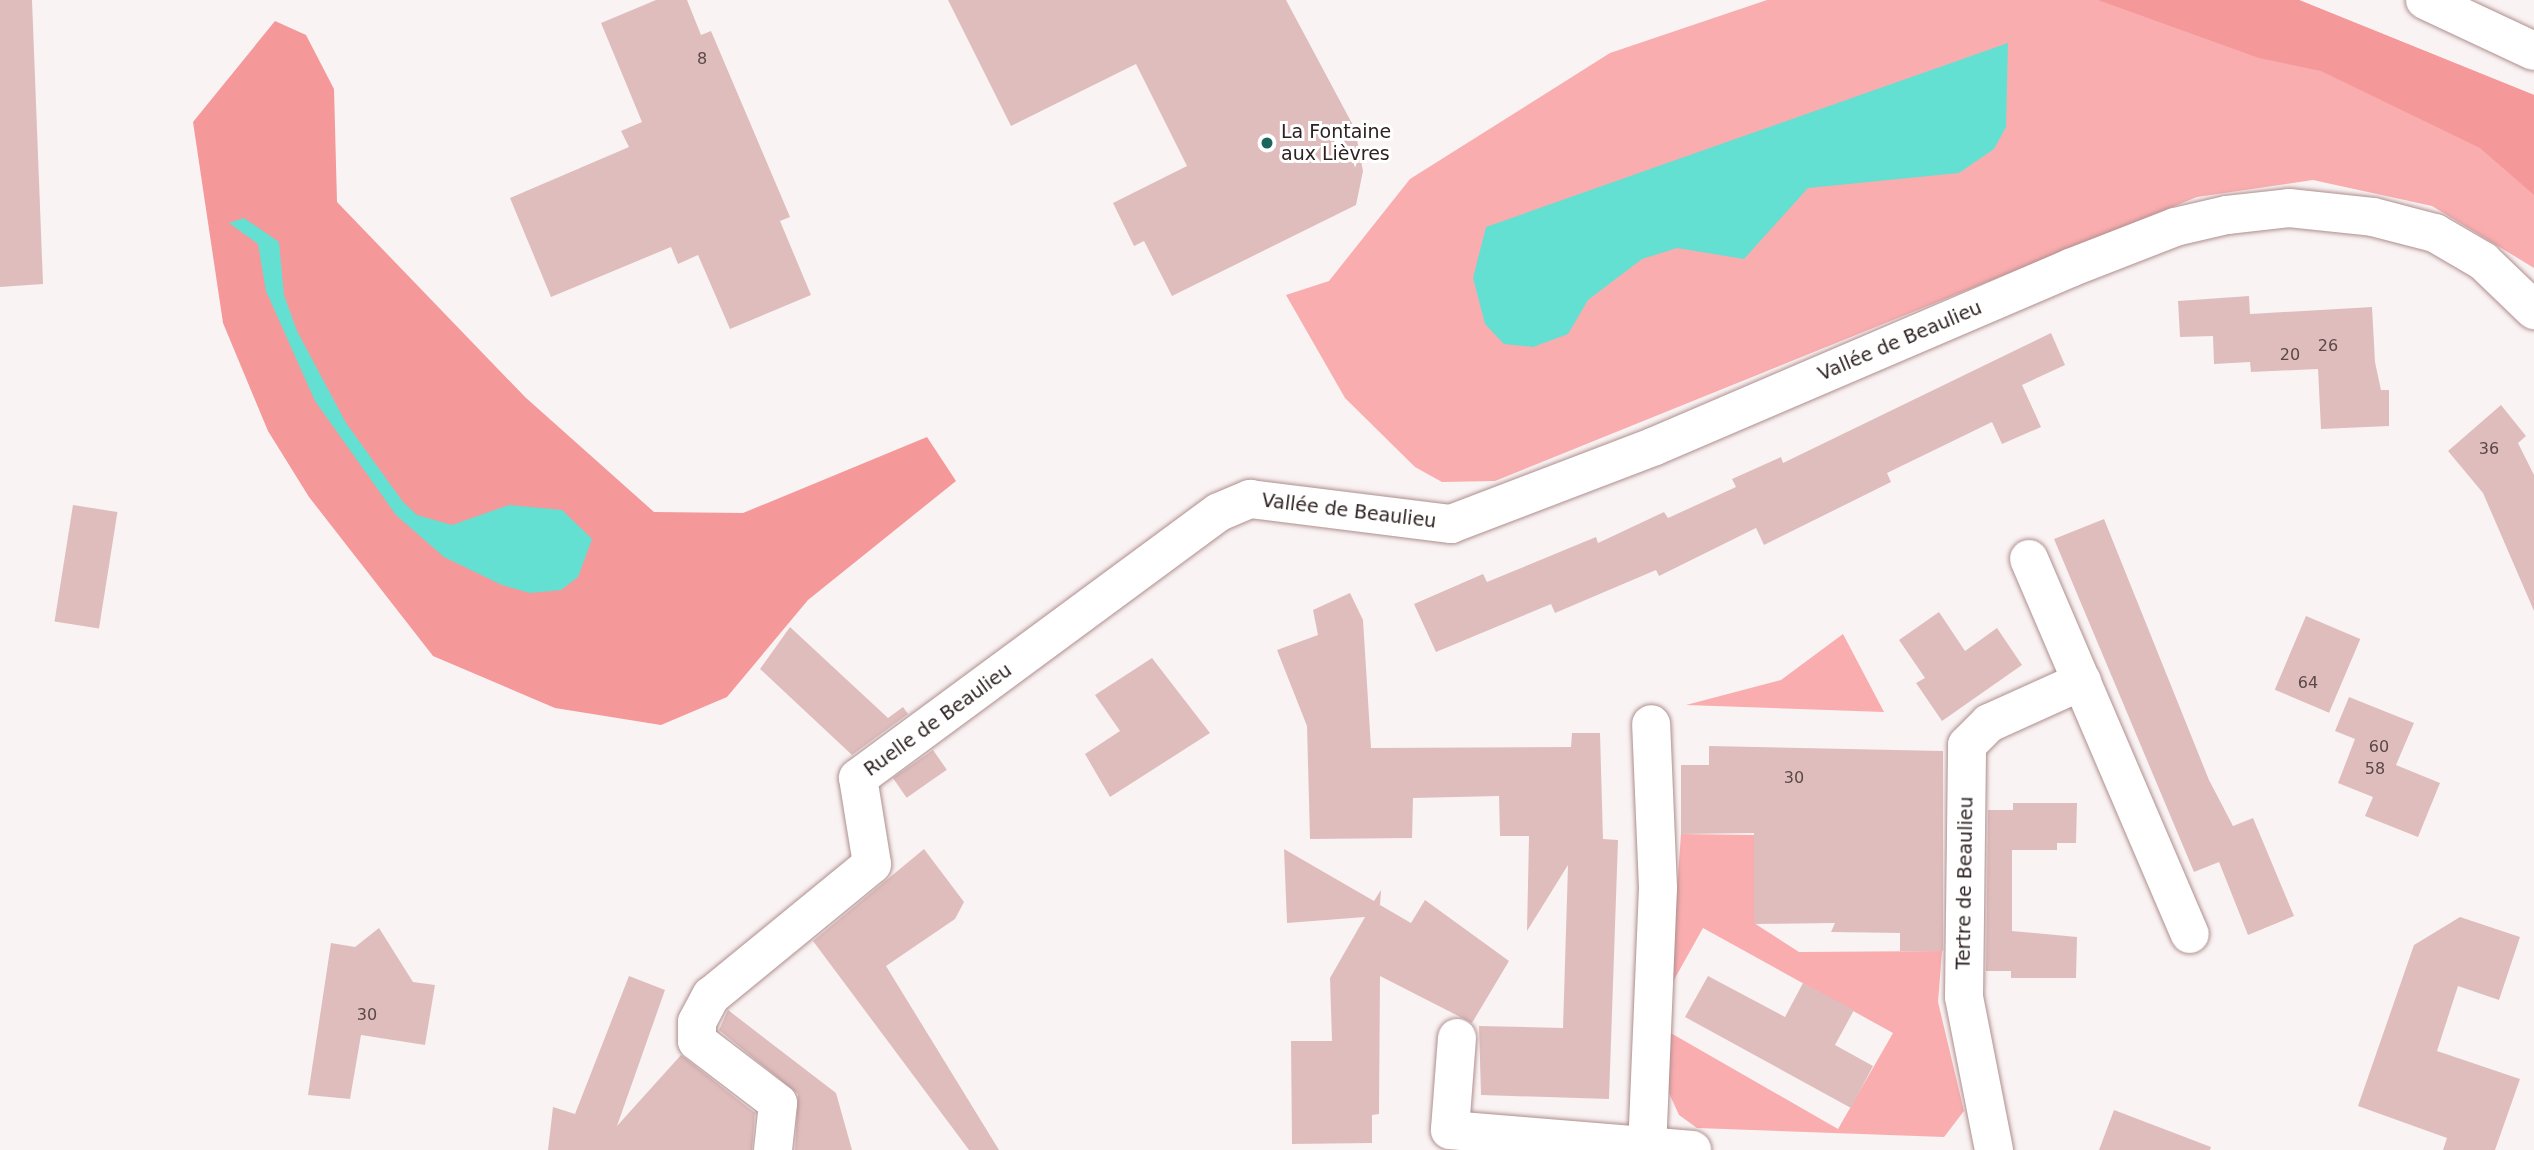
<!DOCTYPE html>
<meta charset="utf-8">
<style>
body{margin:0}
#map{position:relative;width:2534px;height:1150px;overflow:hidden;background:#faf3f3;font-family:"DejaVu Sans",sans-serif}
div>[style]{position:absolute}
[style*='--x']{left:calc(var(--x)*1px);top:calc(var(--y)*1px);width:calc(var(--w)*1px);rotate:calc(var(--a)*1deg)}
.green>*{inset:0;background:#f9adaf}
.forest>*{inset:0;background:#f5989a}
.water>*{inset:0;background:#63e0d2}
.building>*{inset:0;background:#e0bdbd;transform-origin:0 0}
.roads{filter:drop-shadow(0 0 2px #af8e8e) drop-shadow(0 0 2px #af8e8e)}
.minor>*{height:38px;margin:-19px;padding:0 19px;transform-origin:19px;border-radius:19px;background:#fff}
.primary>*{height:38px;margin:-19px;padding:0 19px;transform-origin:19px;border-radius:19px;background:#fff}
.dots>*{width:19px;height:19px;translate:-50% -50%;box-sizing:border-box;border:4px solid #fff;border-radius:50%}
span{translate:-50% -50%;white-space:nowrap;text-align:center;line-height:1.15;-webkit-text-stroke:6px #fff;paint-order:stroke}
.number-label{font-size:16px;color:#5a4848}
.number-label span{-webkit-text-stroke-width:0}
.poi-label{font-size:19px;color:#2e2121}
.left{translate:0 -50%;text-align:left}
.street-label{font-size:19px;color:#2e2121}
</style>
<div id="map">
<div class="green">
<i style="clip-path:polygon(1767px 0,2299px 0,2534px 95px,2534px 268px,2432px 206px,2313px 180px,2197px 197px,1495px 481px,1442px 482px,1415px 467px,1345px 398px,1286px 295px,1329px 281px,1410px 179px,1610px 53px)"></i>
<i style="clip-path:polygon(1843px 634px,1884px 712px,1686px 705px,1781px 680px)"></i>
<i style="clip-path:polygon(1681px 834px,1754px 835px,1754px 923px,1799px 952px,1942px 951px,1938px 1002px,1964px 1111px,1944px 1137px,1697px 1128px,1679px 1115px,1669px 1093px,1669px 1032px,1838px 1129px,1893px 1033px,1703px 928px,1670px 987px)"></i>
</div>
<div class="forest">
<i style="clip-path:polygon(2098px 0,2299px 0,2534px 95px,2534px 195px,2480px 148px,2321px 71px,2259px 58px)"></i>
<i style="clip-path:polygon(275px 21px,306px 35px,334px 89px,337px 202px,525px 397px,654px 512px,743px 513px,927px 437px,956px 481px,808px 600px,727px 697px,661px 725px,555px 708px,433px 656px,309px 497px,268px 431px,223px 323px,193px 122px)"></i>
</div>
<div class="water">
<i style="clip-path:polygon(2008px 43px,2006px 127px,1994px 149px,1959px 173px,1808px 188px,1744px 259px,1677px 248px,1642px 259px,1588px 300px,1568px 334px,1533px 347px,1504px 344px,1485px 324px,1473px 278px,1486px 227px)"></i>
<i style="clip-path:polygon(244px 218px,279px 242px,284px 295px,297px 331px,346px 423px,403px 502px,417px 515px,452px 525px,509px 505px,562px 510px,592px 539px,578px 577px,561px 590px,530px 593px,502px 585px,444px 557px,396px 515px,315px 401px,266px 291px,258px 244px,229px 223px)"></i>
</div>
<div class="building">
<i style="clip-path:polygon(0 0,32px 0,43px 284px,0 287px)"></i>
<i style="clip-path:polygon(656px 0,687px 0,701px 35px,711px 31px,790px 217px,780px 221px,811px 295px,730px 329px,698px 255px,678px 264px,671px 247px,551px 297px,510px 198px,629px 147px,621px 131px,642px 122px,601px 23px)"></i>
<i style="clip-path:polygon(948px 0,1286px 0,1355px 129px,1363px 171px,1356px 205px,1172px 296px,1144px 241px,1134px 246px,1113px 203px,1187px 166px,1136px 64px,1011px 126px)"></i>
<i style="clip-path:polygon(2249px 296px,2250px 314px,2372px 307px,2375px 362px,2381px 390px,2389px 390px,2389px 426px,2321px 429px,2318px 369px,2251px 372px,2250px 362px,2214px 364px,2213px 336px,2180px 337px,2178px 301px)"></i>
<i style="clip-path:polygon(2051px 333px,2065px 365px,2022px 385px,2041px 427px,2002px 444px,1992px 422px,1887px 473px,1891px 482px,1764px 545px,1756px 528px,1659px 576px,1656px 570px,1555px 613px,1551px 604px,1436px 652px,1414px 604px,1483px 574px,1487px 582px,1596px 537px,1598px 543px,1664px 512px,1668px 518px,1736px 487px,1732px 479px,1781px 457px,1783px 463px)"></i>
<i style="clip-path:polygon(2501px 405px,2526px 436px,2518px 443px,2534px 475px,2534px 611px,2483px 493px,2448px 451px)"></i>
<i style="left:73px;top:505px;width:45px;height:118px;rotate:9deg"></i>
<i style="clip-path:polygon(2104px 519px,2209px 780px,2233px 826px,2253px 818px,2294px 916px,2248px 935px,2219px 862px,2194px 872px,2054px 539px)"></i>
<i style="clip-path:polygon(1350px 593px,1363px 620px,1371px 748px,1571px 747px,1572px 733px,1600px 733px,1603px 839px,1618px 840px,1609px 1099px,1481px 1095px,1479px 1026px,1563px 1028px,1568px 865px,1527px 931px,1529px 836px,1500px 836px,1499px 796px,1413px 798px,1412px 838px,1310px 839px,1307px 726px,1277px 650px,1318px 635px,1313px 610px)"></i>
<i style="clip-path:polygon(1939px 612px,1965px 651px,1997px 628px,2022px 665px,1942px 721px,1916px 683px,1925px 678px,1899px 640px)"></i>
<i style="left:2306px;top:616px;width:59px;height:80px;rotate:23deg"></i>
<i style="clip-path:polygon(790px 627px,888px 718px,903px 707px,908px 714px,852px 755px,760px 669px)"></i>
<i style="clip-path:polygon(1152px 658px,1210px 733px,1110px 797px,1085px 754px,1120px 731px,1095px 695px)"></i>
<i style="clip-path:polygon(2349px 697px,2414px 723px,2396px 765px,2440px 783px,2418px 837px,2365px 816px,2373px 797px,2338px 783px,2355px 739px,2335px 731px)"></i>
<i style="clip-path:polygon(1709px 746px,1943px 751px,1943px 951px,1900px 951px,1900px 933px,1831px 932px,1835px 923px,1754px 924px,1754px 833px,1681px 834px,1681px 765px,1709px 765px)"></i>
<i style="left:933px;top:750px;width:24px;height:49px;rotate:55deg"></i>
<i style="clip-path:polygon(2013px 803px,2077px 803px,2076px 843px,2057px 843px,2057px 850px,2012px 850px,2012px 931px,2077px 937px,2076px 978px,2011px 978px,2011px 971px,1986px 971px,1988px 810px,2013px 810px)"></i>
<i style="clip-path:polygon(924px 849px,964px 902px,955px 919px,886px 966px,999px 1150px,969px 1150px,813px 941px)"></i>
<i style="clip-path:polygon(1284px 849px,1374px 901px,1381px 890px,1380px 905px,1411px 923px,1425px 900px,1509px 961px,1472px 1023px,1380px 976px,1379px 1114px,1372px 1115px,1372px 1143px,1292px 1144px,1291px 1041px,1332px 1041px,1330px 978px,1365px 917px,1287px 923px)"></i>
<i style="clip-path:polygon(2460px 917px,2520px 937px,2499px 1000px,2458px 986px,2437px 1051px,2520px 1079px,2495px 1150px,2443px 1150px,2447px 1138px,2358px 1106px,2414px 945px)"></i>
<i style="clip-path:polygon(379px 928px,413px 982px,435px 985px,425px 1045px,361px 1035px,350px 1099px,308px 1095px,331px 943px,355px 947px)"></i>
<i style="clip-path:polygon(629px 976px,665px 990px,617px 1126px,681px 1055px,755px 1113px,752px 1150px,548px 1150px,553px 1107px,575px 1114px)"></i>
<i style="clip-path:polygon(1708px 976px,1785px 1017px,1803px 983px,1854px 1010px,1835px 1045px,1873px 1066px,1851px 1108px,1685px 1017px)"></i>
<i style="clip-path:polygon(728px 1010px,836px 1093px,852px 1150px,795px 1150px,798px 1094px,719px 1030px)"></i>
<i style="clip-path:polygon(2114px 1110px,2211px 1147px,2210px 1150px,2099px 1150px)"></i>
</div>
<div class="roads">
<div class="minor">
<i style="--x:2029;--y:559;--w:408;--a:66.8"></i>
<i style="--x:1457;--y:1038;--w:92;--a:94.4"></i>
<i style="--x:1450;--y:1130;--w:243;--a:4.7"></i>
<i style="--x:773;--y:1150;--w:47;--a:-83.9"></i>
<i style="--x:778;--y:1103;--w:102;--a:-142.6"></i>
<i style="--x:697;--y:1041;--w:19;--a:-90"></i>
<i style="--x:697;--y:1022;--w:30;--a:-62"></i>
<i style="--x:711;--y:996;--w:208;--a:-39.3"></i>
<i style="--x:872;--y:864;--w:87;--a:-99.2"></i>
<i style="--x:858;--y:778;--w:448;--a:-36.4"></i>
<i style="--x:1219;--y:512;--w:34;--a:-23"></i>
<i style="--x:1250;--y:499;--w:203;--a:7.1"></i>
<i style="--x:1451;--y:524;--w:218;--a:-20.9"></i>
<i style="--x:1655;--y:446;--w:452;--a:-23.2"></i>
<i style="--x:2070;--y:268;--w:113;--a:-21.3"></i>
<i style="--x:2175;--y:227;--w:53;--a:-13"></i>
<i style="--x:2227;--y:215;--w:62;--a:-6.4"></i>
<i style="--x:2289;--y:208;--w:84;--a:6.1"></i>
<i style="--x:2373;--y:217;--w:64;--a:14.5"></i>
<i style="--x:2435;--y:233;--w:56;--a:30.3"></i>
<i style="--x:2483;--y:261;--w:71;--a:43.9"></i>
<i style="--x:1647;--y:1150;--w:262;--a:-87.6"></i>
<i style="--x:1658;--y:888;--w:164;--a:-92.4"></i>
<i style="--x:1994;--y:1150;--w:156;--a:-101.1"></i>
<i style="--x:1964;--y:997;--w:252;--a:-89.3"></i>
<i style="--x:1967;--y:745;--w:31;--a:-45"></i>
<i style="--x:1989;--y:723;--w:102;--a:-24.3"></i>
</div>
<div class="primary">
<i style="--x:2425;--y:0;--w:120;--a:25.1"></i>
</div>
</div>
<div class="dots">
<i style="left:1267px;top:143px;background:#1a655e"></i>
</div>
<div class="number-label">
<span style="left:702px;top:59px">8</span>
<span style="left:2328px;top:346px">26</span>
<span style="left:2290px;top:355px">20</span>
<span style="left:2489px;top:449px">36</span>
<span style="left:2308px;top:683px">64</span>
<span style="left:2379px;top:747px">60</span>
<span style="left:2375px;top:769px">58</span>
<span style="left:1794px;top:778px">30</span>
<span style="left:367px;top:1015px">30</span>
</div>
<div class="poi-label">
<span class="left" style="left:1281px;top:143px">La Fontaine<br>aux Lièvres</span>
</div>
<div class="street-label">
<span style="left:1900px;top:341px;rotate:-23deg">Vallée de Beaulieu</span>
<span style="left:1349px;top:511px;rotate:7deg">Vallée de Beaulieu</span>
<span style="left:938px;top:720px;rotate:-36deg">Ruelle de Beaulieu</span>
<span style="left:1965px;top:883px;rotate:-89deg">Tertre de Beaulieu</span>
</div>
</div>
